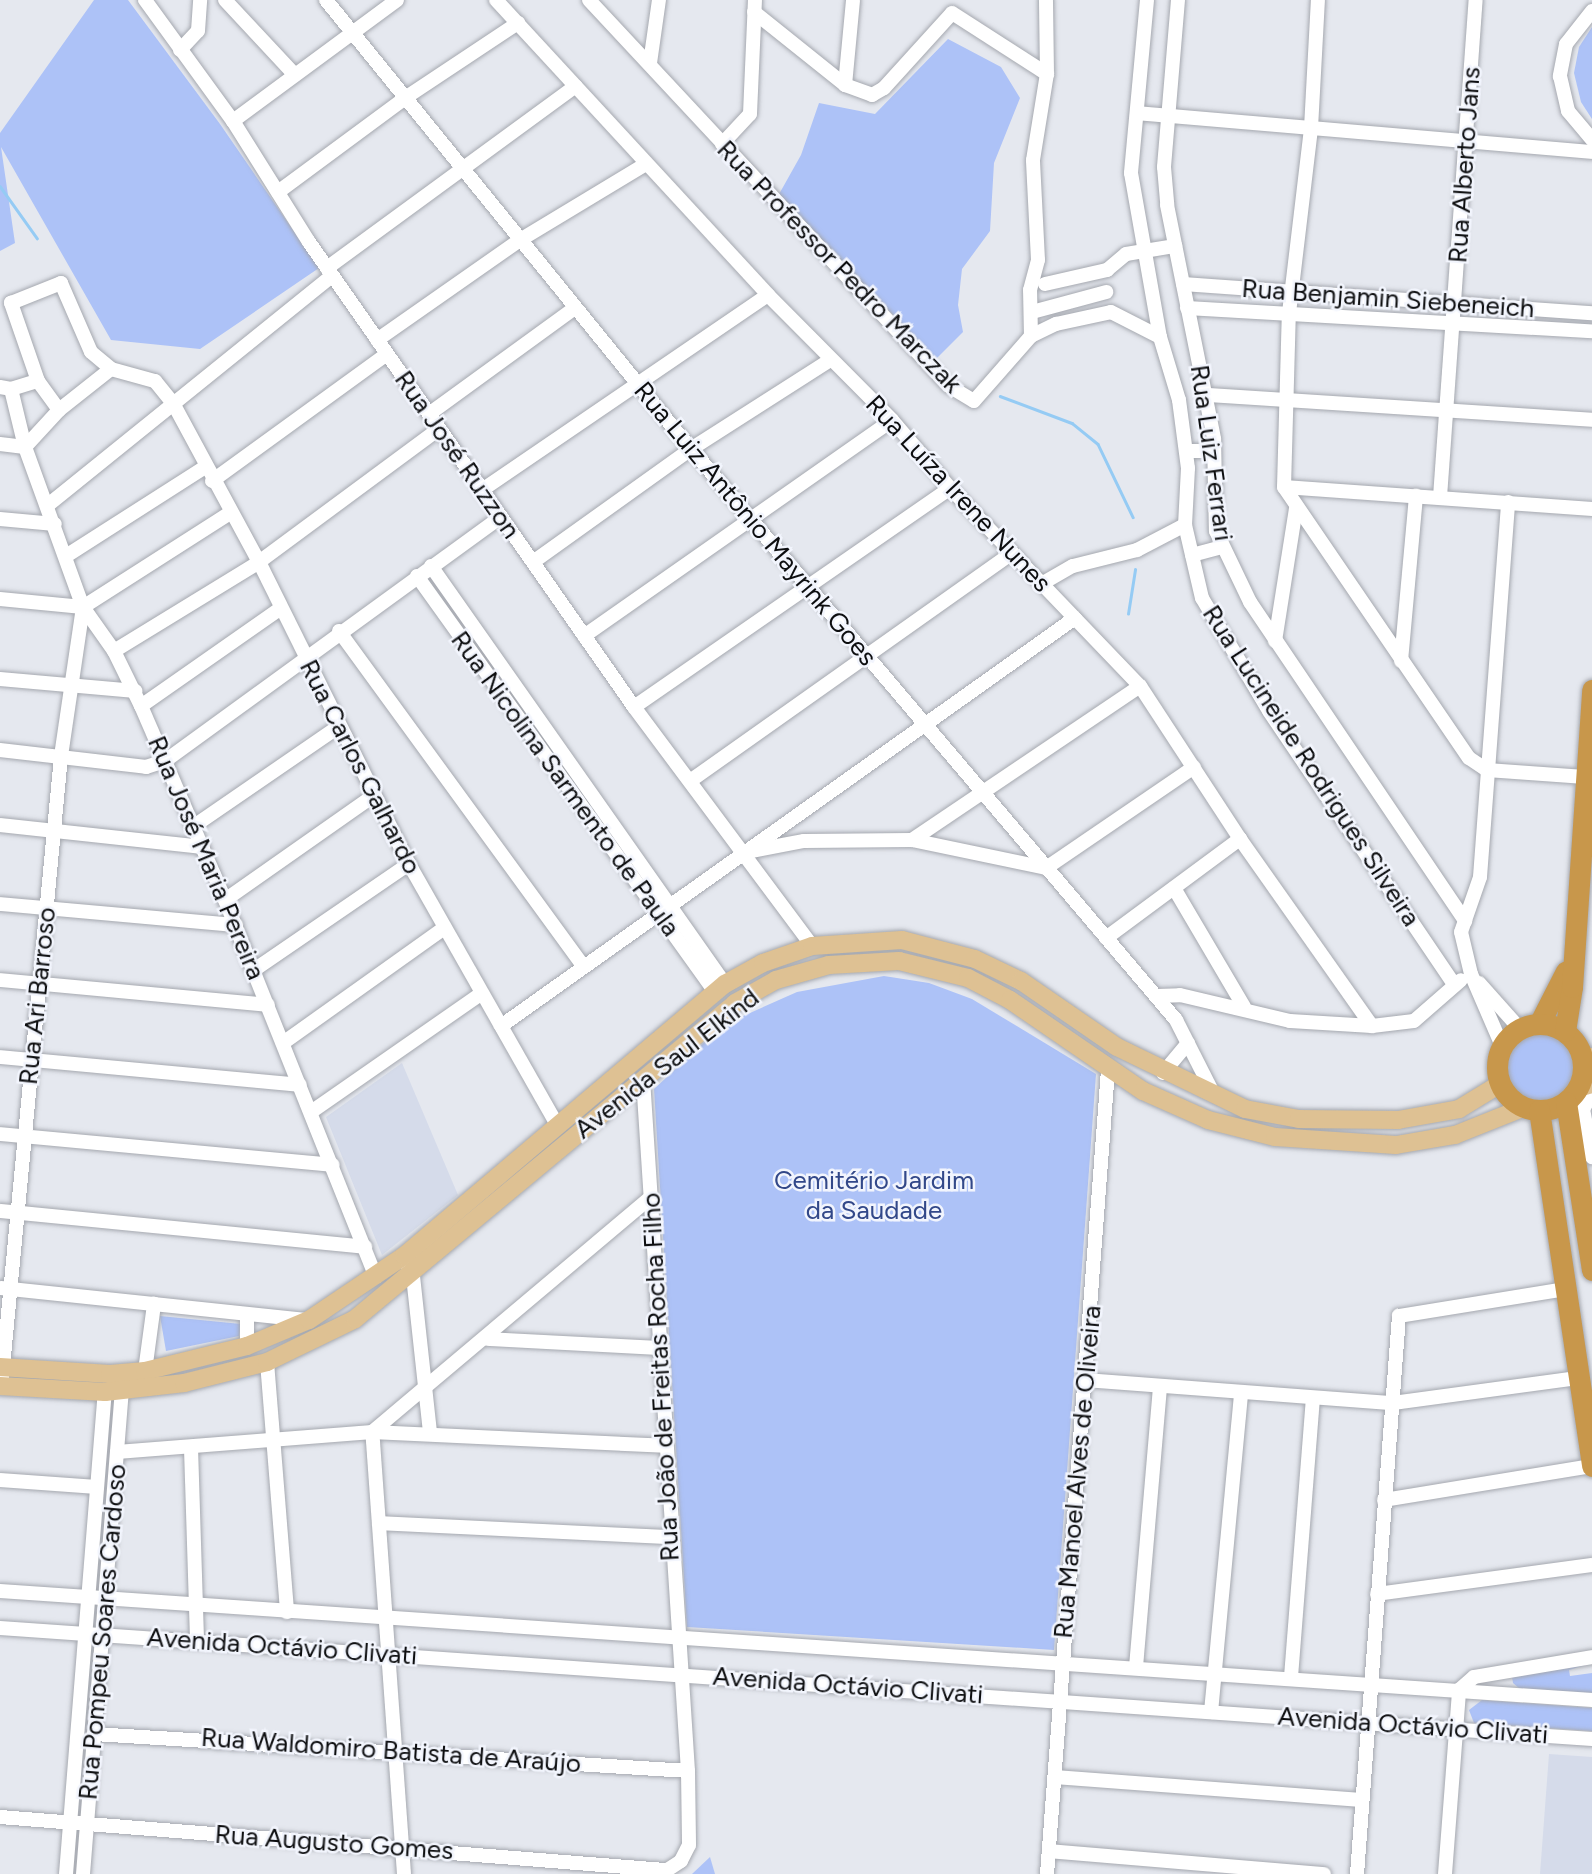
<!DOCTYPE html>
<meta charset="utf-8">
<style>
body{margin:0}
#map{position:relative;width:1592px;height:1874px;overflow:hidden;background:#e5e8ef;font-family:Figtree,sans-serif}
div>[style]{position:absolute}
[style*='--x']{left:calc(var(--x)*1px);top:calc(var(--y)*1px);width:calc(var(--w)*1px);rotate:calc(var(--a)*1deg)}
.built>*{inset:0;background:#d5dbea}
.green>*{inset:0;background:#adc2f7}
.round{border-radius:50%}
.stream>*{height:2.5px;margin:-1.25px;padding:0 1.25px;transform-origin:1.25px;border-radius:1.25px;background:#95cbf4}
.roads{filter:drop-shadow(0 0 2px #a5a8af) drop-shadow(0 0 2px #a5a8af)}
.minor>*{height:14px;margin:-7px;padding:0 7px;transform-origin:7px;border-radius:7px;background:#fff}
.major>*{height:18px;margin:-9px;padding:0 9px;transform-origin:9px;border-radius:9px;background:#dec193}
.highway>*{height:21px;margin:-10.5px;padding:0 10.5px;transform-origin:10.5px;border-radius:10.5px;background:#c8974b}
.highway>.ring{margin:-10.5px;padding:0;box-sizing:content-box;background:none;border:21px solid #c8974b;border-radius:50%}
span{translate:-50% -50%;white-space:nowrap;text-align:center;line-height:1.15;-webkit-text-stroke:5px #f2f5fd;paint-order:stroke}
.street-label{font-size:26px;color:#0d0e10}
.park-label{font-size:26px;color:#324889}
</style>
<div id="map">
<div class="built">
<i style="clip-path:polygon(402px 1063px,458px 1195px,382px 1255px,326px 1117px)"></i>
<i style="clip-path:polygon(1549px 1754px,1592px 1757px,1592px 1874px,1540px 1874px)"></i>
</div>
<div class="green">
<i style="clip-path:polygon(94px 0,128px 0,220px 124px,319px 268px,200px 349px,111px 340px,1px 147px,15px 243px,0 251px,0 133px)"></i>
<i style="clip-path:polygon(1592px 27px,1592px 119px,1581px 102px,1574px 73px,1579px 47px)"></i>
<i style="clip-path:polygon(948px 39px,1001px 67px,1020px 98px,994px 163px,990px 231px,962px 269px,958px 305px,963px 332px,936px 359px,778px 196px,801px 155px,819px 103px,875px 114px)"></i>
<i style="clip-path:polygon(884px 976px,929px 983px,972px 999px,1096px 1074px,1054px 1650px,687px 1627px,654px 1089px,723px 1025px,797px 992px)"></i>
<i class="round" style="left:1503px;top:1030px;width:72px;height:72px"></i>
<i style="clip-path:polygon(160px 1316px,241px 1324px,239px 1336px,166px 1351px)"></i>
<i style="clip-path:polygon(1592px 1663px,1569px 1670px,1570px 1676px,1592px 1673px,1592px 1694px,1520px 1689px,1513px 1683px,1512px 1677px)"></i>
<i style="clip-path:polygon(1482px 1700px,1592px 1708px,1592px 1731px,1474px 1723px,1469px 1710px)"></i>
<i style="clip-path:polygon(710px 1857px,715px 1874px,692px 1874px)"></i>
</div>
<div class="stream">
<i style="--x:0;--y:186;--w:64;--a:54.6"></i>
<i style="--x:1000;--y:396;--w:77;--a:20.6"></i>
<i style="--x:1072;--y:423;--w:33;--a:39"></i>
<i style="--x:1098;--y:444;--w:81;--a:64.4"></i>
<i style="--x:1128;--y:614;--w:45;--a:-81"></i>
</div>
<div class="roads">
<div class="minor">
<i style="--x:145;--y:0;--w:150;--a:54"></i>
<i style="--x:225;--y:0;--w:100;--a:47"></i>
<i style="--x:326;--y:0;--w:555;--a:50.92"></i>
<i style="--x:676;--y:431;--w:773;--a:49.67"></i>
<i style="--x:1176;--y:1020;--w:84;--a:63.1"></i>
<i style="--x:397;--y:0;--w:204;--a:143.6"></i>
<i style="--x:233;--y:121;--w:143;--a:57.9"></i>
<i style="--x:309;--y:242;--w:567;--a:55.05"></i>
<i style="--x:634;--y:707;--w:298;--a:53.3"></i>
<i style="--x:496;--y:0;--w:401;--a:47.3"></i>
<i style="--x:768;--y:295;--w:176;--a:45.2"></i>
<i style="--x:892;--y:420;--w:89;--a:49.5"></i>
<i style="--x:950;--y:488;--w:274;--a:46.2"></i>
<i style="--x:1140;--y:686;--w:183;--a:56.8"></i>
<i style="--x:1240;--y:839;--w:229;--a:54.8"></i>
<i style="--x:589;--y:0;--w:528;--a:47"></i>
<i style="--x:949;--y:386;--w:29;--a:31"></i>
<i style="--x:974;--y:401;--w:86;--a:-48.8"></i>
<i style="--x:1031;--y:336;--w:46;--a:-91.2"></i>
<i style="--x:1030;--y:290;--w:31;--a:-75"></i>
<i style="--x:1038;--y:260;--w:100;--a:-92.9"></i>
<i style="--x:1033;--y:160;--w:87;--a:-80.8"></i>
<i style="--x:1047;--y:74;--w:74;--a:-90.8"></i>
<i style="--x:1147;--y:0;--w:174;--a:95.3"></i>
<i style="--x:1131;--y:173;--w:167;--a:80"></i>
<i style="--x:1160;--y:337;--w:66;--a:73.2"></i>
<i style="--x:1179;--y:400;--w:69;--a:82.5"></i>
<i style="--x:1188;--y:468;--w:57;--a:93"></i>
<i style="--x:1185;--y:525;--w:75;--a:76.9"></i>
<i style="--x:1202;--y:598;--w:131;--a:59.3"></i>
<i style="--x:1269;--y:711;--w:330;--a:55.9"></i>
<i style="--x:1178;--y:0;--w:168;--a:94.8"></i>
<i style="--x:1164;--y:167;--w:38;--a:85"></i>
<i style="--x:1167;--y:205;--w:239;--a:78.6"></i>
<i style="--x:1214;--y:439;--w:92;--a:88.8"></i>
<i style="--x:1216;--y:531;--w:79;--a:64.4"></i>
<i style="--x:1250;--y:602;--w:385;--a:56"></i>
<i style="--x:1592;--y:11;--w:42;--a:128.2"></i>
<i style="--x:1566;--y:44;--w:33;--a:101"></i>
<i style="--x:1560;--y:76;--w:36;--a:77"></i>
<i style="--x:1568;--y:111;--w:38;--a:50"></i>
<i style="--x:754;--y:12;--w:117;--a:38.7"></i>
<i style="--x:845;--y:85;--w:29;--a:20"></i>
<i style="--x:872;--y:95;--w:14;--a:-30"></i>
<i style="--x:884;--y:88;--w:101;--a:-47.8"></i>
<i style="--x:952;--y:13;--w:113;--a:32.7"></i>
<i style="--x:180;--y:50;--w:26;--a:-47"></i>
<i style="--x:198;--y:31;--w:31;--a:-86"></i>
<i style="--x:650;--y:63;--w:64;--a:-81.9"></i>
<i style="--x:845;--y:85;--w:85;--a:-84.6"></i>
<i style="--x:1137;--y:113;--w:457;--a:4.9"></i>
<i style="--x:722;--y:144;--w:41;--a:-47"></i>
<i style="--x:750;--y:114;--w:114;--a:-87.5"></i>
<i style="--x:278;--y:192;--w:158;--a:-36.5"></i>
<i style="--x:405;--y:98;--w:136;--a:-33.6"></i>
<i style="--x:327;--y:268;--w:308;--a:-36.2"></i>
<i style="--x:1045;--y:284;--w:64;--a:-12.7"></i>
<i style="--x:1107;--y:270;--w:25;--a:-40"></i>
<i style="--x:1126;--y:254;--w:50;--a:-9.3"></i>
<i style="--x:1183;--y:284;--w:410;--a:4.1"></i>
<i style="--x:1187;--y:308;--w:406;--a:3.3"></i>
<i style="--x:1032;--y:312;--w:77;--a:-15.1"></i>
<i style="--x:1031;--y:336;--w:28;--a:-26"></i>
<i style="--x:1056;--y:324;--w:56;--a:-12.3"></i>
<i style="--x:1111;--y:312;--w:55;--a:27"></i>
<i style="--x:377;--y:340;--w:174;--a:-35"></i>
<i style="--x:520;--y:240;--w:147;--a:-31.1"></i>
<i style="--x:0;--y:387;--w:11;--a:10"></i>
<i style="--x:11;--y:389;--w:28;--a:-17"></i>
<i style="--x:11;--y:389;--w:60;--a:76.4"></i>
<i style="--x:25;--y:447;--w:170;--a:70.1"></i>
<i style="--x:83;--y:607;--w:54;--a:54.8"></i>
<i style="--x:114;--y:651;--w:61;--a:63.9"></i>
<i style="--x:141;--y:706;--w:211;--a:66.6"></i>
<i style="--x:225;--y:900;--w:406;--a:68.2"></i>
<i style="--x:1208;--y:395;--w:385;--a:3.7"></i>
<i style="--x:59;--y:410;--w:36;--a:-126"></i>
<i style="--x:38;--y:381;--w:83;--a:-109.1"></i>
<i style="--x:11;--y:303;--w:54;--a:-21.8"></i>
<i style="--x:61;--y:283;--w:75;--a:66.5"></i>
<i style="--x:91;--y:352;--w:26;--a:40"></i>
<i style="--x:111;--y:369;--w:46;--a:15.3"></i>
<i style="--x:155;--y:381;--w:28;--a:51"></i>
<i style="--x:173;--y:403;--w:181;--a:61.6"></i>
<i style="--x:259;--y:562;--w:337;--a:63.6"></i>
<i style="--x:409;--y:864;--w:300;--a:60.4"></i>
<i style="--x:429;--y:414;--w:180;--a:-36"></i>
<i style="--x:0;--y:444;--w:25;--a:7"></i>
<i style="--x:25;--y:447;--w:50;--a:-47.4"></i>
<i style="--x:59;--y:410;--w:66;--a:-38.3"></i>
<i style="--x:1187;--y:451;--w:27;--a:0"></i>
<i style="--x:212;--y:481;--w:216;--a:-36"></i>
<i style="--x:1284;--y:487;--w:174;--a:-88.4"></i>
<i style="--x:1289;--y:313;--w:186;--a:-83.2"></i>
<i style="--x:1311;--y:128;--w:128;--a:-86.9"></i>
<i style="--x:1284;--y:487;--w:328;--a:55.7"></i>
<i style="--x:1469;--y:758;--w:22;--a:34"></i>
<i style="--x:1487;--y:770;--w:98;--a:4.1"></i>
<i style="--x:1284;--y:487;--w:309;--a:4.1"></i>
<i style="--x:482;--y:490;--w:346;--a:-34.3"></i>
<i style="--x:1440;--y:497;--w:498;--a:-85.9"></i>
<i style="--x:48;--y:505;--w:365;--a:-38.9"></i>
<i style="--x:0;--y:519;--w:55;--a:5.2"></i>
<i style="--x:1192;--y:555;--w:31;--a:-15"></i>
<i style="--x:66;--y:556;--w:165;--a:-32.6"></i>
<i style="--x:533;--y:562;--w:194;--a:-35.6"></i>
<i style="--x:691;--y:449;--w:165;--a:-32.6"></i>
<i style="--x:431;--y:566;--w:511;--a:54.88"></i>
<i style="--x:417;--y:576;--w:512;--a:54.38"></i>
<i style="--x:1043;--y:583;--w:34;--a:-30"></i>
<i style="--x:1073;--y:566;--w:66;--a:-14"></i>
<i style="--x:1137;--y:550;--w:54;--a:-27.5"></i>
<i style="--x:0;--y:599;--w:83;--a:5.5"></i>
<i style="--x:83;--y:607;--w:174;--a:-32.6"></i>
<i style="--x:339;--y:631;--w:414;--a:53.9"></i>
<i style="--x:584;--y:636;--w:376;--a:-35"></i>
<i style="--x:1275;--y:641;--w:135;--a:-81"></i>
<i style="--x:114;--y:651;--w:170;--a:-31.5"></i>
<i style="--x:259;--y:562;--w:224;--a:-36.5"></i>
<i style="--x:1401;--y:661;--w:166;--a:-84.8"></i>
<i style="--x:0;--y:679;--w:136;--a:5.1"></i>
<i style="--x:141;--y:706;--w:171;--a:-35"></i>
<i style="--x:634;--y:707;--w:384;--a:-34.7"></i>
<i style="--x:0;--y:750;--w:147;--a:6.6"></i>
<i style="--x:146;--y:767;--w:20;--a:-18"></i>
<i style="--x:165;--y:761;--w:415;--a:-36"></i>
<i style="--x:690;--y:781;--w:395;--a:-35.3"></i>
<i style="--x:0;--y:825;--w:204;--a:6.2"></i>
<i style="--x:194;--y:826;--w:175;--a:-34.5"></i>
<i style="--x:912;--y:840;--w:275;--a:-34"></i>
<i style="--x:751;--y:851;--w:54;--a:-10.7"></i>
<i style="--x:804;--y:841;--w:108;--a:-0.5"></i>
<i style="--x:912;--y:840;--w:137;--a:11.8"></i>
<i style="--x:1046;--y:868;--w:179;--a:-34.3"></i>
<i style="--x:1174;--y:888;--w:138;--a:59.5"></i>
<i style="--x:225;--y:900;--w:181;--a:-35.1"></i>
<i style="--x:0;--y:904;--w:237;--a:5.1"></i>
<i style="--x:1106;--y:938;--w:167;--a:-36.5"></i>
<i style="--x:254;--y:970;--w:188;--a:-34.4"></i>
<i style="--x:0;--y:980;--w:269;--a:5.3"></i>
<i style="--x:1479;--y:983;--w:62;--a:48.3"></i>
<i style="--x:1157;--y:996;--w:23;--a:-2"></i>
<i style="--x:1180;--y:995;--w:113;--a:13.3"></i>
<i style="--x:1290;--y:1021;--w:82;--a:3.5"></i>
<i style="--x:1372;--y:1026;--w:42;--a:-6.8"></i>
<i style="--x:1414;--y:1021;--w:62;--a:-41.1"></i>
<i style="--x:501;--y:1026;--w:704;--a:-35.41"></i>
<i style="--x:283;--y:1043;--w:198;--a:-35.5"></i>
<i style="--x:1502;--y:1046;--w:78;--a:-113.3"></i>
<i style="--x:1471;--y:974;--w:43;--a:-103.4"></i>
<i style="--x:1461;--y:932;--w:58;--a:-70.9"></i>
<i style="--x:1480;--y:877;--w:376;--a:-85.7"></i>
<i style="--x:0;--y:1057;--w:301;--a:5.3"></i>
<i style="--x:1163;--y:1073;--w:39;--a:-50"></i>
<i style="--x:643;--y:1079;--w:693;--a:86.28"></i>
<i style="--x:688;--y:1771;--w:74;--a:89.2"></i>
<i style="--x:689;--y:1845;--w:18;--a:117"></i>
<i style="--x:681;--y:1861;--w:24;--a:147"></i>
<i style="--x:1592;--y:1093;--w:18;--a:119"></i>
<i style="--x:1583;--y:1109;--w:49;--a:79.4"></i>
<i style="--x:311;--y:1112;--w:207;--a:-34.8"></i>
<i style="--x:0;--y:1134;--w:334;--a:5.3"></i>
<i style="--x:0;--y:1211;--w:367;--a:5.6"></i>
<i style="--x:407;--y:1264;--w:13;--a:63"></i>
<i style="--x:413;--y:1276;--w:157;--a:83.8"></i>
<i style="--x:1;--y:1288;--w:309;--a:6"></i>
<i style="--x:247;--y:1314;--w:32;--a:90"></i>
<i style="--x:488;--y:1339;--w:169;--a:3"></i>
<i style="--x:267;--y:1362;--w:251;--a:85.4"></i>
<i style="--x:145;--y:1371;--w:68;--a:-82.3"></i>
<i style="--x:2;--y:1377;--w:624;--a:-84.57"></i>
<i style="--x:61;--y:756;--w:151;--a:-81.6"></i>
<i style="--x:1085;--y:1380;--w:309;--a:4.3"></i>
<i style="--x:1393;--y:1403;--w:188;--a:-7.7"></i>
<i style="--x:191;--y:1448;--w:193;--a:88.2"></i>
<i style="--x:117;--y:1452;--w:256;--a:-4.5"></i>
<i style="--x:372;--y:1432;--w:293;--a:2.7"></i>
<i style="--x:0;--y:1480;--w:97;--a:4.1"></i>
<i style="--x:1384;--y:1500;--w:211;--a:-9.3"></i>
<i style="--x:379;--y:1523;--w:291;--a:2.8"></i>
<i style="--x:0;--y:1591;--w:1596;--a:3.92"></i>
<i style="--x:1377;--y:1594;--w:217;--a:-7.7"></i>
<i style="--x:0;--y:1628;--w:1596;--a:3.99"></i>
<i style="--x:1136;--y:1667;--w:280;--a:-85.1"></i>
<i style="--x:1291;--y:1677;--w:279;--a:-85.5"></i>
<i style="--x:1211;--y:1712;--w:320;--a:-84.6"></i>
<i style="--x:94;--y:1734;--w:595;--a:3.56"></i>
<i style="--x:1055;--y:1777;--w:307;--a:4.3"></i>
<i style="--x:0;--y:1817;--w:667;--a:4.56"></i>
<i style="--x:1049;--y:1851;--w:276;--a:4.8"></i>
<i style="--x:66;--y:1874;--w:484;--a:-85.4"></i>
<i style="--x:83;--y:1874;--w:485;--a:-85.4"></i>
<i style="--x:404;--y:1874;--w:443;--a:-94.1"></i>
<i style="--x:372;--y:1432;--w:363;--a:-40.1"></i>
<i style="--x:1047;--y:1874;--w:806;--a:-85.66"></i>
<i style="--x:1357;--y:1874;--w:560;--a:-85.7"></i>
<i style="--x:1399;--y:1316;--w:168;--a:-9.2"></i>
<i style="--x:1445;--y:1874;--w:185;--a:-85.6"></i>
<i style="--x:1459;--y:1690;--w:20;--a:-41"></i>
<i style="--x:1474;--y:1677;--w:120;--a:-9.6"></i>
</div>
<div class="major">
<i style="--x:1583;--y:1059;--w:9;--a:-13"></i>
<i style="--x:1578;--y:1088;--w:15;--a:-16"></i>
<i style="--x:0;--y:1367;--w:110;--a:3.6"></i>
<i style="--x:110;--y:1374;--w:35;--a:-5"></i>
<i style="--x:145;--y:1371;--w:105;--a:-13.8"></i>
<i style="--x:247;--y:1346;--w:67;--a:-22.8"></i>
<i style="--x:309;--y:1320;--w:115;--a:-34"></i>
<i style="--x:404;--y:1256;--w:421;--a:-40.3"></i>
<i style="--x:725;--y:984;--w:43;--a:-28.9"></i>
<i style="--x:763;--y:963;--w:52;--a:-19.1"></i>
<i style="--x:812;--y:946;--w:90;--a:-3.8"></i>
<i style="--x:902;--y:940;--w:75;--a:14.6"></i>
<i style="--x:975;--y:959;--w:51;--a:25.6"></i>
<i style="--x:1021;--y:981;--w:116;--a:34.5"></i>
<i style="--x:1117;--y:1047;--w:142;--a:25.8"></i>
<i style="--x:1245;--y:1109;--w:55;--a:10.5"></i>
<i style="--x:1299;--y:1119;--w:99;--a:0.6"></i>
<i style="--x:1398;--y:1120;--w:62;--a:-10.2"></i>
<i style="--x:1459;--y:1109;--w:48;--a:-31.4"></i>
<i style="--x:0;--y:1386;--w:105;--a:3.3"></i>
<i style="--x:105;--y:1392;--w:80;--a:-6.5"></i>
<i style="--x:184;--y:1383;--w:86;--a:-14.2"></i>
<i style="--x:267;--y:1362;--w:98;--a:-26"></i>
<i style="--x:355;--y:1319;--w:494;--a:-39.7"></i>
<i style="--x:735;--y:1003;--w:47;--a:-29.3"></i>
<i style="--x:776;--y:980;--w:55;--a:-15.8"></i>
<i style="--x:829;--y:965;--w:70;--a:-3.3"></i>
<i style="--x:899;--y:961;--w:71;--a:13.8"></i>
<i style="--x:968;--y:978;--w:47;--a:27.6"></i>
<i style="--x:1010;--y:1000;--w:161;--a:34.4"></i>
<i style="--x:1143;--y:1091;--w:71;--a:24"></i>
<i style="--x:1208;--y:1120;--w:69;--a:14.2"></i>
<i style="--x:1275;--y:1137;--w:121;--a:3.8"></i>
<i style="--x:1396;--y:1145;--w:60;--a:-9.6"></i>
<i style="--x:1455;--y:1135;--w:75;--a:-21.8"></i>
</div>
<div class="highway">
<i style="--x:1539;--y:1024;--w:59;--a:-63"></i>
<i class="ring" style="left:1497px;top:1024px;width:65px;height:65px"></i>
<i style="--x:1565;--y:1031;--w:45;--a:-81"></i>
<i style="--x:1572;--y:987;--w:298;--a:-86.1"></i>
<i style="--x:1566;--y:1102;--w:170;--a:81.2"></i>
<i style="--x:1539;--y:1110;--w:360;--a:81.5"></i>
</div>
</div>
<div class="street-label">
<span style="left:1465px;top:165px;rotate:-86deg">Rua Alberto Jans</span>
<span style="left:839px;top:267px;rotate:46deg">Rua Professor Pedro Marczak</span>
<span style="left:1388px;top:299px;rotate:4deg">Rua Benjamin Siebeneich</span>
<span style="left:1211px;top:453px;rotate:82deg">Rua Luiz Ferrari</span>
<span style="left:457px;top:455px;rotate:55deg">Rua José Ruzzon</span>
<span style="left:958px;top:494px;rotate:47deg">Rua Luíza Irene Nunes</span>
<span style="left:755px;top:524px;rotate:50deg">Rua Luiz Antônio Mayrink Goes</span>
<span style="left:1311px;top:766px;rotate:57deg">Rua Lucineide Rodrigues Silveira</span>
<span style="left:360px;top:767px;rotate:63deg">Rua Carlos Galhardo</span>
<span style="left:565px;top:784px;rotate:54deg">Rua Nicolina Sarmento de Paula</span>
<span style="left:206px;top:858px;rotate:67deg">Rua José Maria Pereira</span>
<span style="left:38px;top:996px;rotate:-84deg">Rua Ari Barroso</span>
<span style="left:667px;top:1064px;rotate:-38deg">Avenida Saul Elkind</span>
<span style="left:661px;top:1377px;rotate:-93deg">Rua João de Freitas Rocha Filho</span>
<span style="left:1078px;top:1472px;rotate:-85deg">Rua Manoel Alves de Oliveira</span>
<span style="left:103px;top:1632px;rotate:-85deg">Rua Pompeu Soares Cardoso</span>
<span style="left:282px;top:1647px;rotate:4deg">Avenida Octávio Clivati</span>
<span style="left:848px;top:1686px;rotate:4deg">Avenida Octávio Clivati</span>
<span style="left:1413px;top:1726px;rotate:4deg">Avenida Octávio Clivati</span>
<span style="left:391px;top:1751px;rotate:4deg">Rua Waldomiro Batista de Araújo</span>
<span style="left:334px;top:1843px;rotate:4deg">Rua Augusto Gomes</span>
</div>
<div class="park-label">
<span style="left:874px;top:1196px">Cemitério Jardim<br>da Saudade</span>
</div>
</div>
